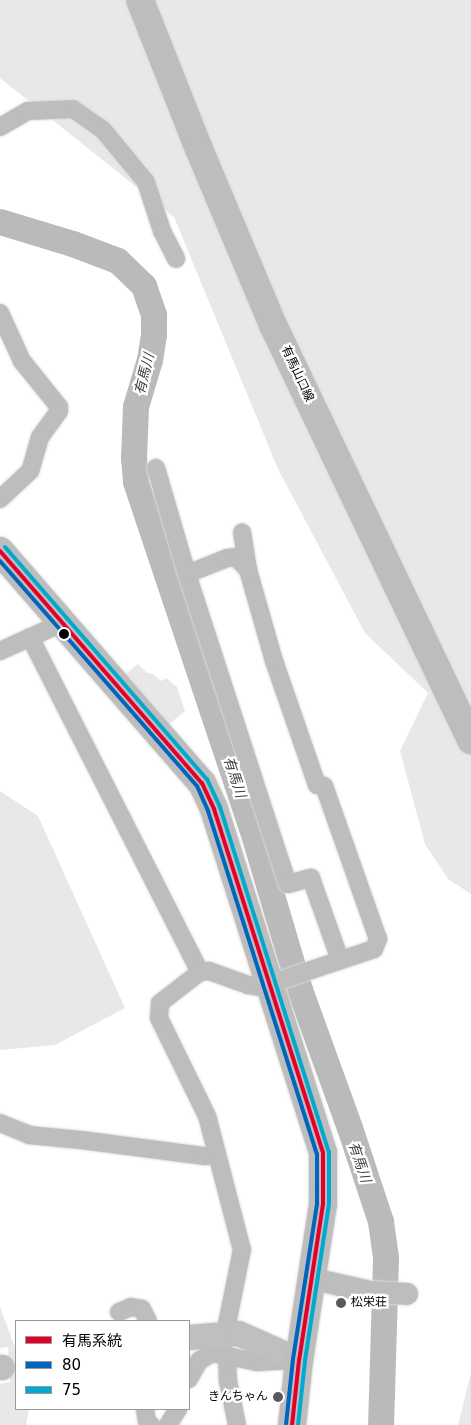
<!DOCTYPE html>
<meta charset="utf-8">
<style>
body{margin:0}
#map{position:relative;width:471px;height:1425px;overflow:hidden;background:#fff;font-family:"DejaVu Sans","Noto Sans JP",sans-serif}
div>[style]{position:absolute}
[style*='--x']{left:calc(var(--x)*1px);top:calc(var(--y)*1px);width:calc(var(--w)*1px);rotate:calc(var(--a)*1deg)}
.green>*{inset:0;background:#e8e8e8}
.river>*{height:26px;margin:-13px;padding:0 13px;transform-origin:13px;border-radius:13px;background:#bababa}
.roads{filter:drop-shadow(0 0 1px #dbdbdb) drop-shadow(0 0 1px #dbdbdb)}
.minor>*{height:18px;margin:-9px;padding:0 9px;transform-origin:9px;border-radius:9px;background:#bdbdbd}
.tertiary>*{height:22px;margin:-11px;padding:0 11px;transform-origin:11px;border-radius:11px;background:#bdbdbd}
.secondary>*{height:25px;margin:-12.5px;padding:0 12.5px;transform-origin:12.5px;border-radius:12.5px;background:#bfbfbf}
.primary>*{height:28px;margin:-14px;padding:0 14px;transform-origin:14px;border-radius:14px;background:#bdbdbd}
.bus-1>*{height:4px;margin:-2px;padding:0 2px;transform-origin:2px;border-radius:2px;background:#e4002b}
.bus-2>*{height:4px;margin:-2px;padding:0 2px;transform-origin:2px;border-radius:2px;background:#0065bd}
.bus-3>*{height:4px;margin:-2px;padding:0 2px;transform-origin:2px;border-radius:2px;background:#00a9ce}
.dots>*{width:14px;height:14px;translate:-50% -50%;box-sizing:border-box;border:2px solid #fff;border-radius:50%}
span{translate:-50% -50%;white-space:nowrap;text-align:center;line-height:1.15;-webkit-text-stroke:4.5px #fff;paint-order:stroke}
.street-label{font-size:12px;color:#000}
.poi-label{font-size:12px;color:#000}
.left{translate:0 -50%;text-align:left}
.right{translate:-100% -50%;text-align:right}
.water-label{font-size:14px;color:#3e3e3e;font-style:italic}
.legend{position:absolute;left:15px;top:1320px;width:175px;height:90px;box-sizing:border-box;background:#fff;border:1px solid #999;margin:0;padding:6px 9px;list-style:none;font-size:15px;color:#000}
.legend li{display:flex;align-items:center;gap:10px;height:25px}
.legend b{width:25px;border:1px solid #999}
</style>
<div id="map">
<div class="green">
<i style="clip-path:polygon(0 0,471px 0,471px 894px,448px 879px,425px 844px,400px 751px,428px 693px,365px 633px,278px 469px,174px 217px,0 78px)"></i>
<i style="clip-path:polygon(138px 664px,147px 673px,153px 674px,161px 681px,166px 678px,177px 687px,185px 711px,167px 726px,122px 677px)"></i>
<i style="clip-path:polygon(0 791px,38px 816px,125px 1008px,55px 1045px,0 1050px)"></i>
<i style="clip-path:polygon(0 1307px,16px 1350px,16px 1409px,29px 1409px,26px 1425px,0 1425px,0 1384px,10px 1382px,8px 1347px,0 1348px)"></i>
<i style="clip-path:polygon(471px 1373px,471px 1425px,458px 1425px)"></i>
</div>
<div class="river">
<i style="--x:0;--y:222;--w:76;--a:16.8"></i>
<i style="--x:73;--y:244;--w:48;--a:20.7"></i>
<i style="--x:118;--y:261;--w:36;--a:44"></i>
<i style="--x:144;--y:286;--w:31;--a:71"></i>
<i style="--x:154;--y:315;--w:20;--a:90"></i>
<i style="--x:154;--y:335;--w:25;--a:99"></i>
<i style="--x:150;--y:360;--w:49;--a:106.6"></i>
<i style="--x:136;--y:407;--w:51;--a:92.2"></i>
<i style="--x:134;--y:458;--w:24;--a:85"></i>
<i style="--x:136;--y:482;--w:365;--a:71.5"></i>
<i style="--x:252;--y:828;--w:169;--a:73.5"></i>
<i style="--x:300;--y:990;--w:147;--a:70.1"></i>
<i style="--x:350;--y:1128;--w:99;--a:71.7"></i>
<i style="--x:381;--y:1222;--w:37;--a:82"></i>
<i style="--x:386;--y:1259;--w:166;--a:91.7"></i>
</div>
<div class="roads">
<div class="minor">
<i style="--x:0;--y:127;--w:32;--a:-30"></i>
<i style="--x:28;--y:111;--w:45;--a:-2.5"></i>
<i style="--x:73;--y:109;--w:37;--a:35"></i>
<i style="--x:103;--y:130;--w:67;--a:50.4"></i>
<i style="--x:146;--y:182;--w:52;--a:71.9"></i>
<i style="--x:162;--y:231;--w:31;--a:63"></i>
<i style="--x:0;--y:313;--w:53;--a:65.4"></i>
<i style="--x:22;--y:361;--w:59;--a:51.2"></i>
<i style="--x:59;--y:407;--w:4;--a:90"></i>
<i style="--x:59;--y:411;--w:32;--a:126"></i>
<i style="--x:40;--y:437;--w:35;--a:106"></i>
<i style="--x:30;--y:471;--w:41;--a:137"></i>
<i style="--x:156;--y:468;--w:110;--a:73.7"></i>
<i style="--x:187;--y:574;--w:326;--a:72"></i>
<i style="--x:288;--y:884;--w:24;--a:-15"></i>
<i style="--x:311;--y:878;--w:87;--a:70.5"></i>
<i style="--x:187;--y:574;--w:43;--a:-21.8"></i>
<i style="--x:227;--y:558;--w:9;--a:-6"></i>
<i style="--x:236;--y:557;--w:18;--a:47"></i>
<i style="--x:30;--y:637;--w:376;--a:63.1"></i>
<i style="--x:0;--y:651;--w:68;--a:-24.3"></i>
<i style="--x:0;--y:1123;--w:31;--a:22"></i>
<i style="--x:29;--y:1135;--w:52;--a:5.5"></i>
<i style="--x:81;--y:1140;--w:125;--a:7.4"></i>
<i style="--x:205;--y:1156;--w:11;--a:-10"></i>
<i style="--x:119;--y:1312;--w:13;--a:-23"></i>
<i style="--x:131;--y:1307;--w:11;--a:10"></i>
<i style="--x:142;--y:1309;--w:13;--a:63"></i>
<i style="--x:225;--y:1334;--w:86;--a:-78.6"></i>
<i style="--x:242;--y:1250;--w:138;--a:-104.6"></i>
<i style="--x:207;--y:1116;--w:109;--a:-116.1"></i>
<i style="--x:159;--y:1018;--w:15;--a:-86"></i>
<i style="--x:160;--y:1003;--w:51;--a:-37.8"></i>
<i style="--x:200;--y:972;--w:9;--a:-6"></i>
<i style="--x:209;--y:971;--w:41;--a:19.7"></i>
<i style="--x:248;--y:985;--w:12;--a:9"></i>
<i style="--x:260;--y:987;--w:120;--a:-18.4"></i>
<i style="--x:374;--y:949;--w:11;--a:-68"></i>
<i style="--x:378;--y:939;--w:162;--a:-109.4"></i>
<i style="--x:324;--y:786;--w:7;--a:-172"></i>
<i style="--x:317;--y:785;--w:131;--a:-109.1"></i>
<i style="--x:274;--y:661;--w:95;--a:-105.9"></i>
<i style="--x:248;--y:570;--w:38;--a:-99"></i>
<i style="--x:227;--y:1355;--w:26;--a:88"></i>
<i style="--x:228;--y:1381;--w:45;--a:78.4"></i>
<i style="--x:189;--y:1379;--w:21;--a:-61"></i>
<i style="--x:199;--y:1361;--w:15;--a:-32"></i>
<i style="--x:212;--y:1353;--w:46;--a:11.3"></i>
<i style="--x:257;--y:1362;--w:37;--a:-3"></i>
<i style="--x:145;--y:1409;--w:12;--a:81"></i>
<i style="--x:147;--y:1421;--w:6;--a:45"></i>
<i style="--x:168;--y:1425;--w:19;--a:-58"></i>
</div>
<div class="tertiary">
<i style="--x:313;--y:1279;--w:59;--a:12.6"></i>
<i style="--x:371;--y:1292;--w:36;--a:3"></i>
</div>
<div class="secondary">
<i style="--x:189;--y:1337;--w:49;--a:-4.7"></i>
<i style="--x:238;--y:1333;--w:67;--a:23.9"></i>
<i style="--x:0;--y:1367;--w:2;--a:0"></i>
</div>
<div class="primary">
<i style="--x:140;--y:0;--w:160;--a:68.4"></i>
<i style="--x:199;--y:149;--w:193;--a:67.2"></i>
<i style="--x:274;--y:327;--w:458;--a:64.5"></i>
<i style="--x:0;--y:551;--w:308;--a:49"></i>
<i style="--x:202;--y:783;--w:29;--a:65"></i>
<i style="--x:214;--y:809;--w:361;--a:72.4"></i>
<i style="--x:323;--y:1153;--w:51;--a:90"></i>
<i style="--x:323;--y:1204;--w:158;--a:98.7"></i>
<i style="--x:299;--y:1360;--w:65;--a:96.1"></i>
</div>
</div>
<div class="bus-1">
<i style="--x:0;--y:551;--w:308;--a:49"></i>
<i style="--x:202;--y:783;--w:29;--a:65"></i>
<i style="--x:214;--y:809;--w:361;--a:72.4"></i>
<i style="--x:323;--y:1153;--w:51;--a:90"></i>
<i style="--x:323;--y:1204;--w:158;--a:98.7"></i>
<i style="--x:299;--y:1360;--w:65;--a:96.1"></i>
</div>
<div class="bus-2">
<i style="--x:0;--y:561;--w:299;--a:48.8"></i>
<i style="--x:197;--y:786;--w:27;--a:66"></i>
<i style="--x:208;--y:811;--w:360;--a:72.4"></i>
<i style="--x:317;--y:1154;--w:50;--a:90"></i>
<i style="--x:317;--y:1204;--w:157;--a:98.8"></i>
<i style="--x:293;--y:1359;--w:65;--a:96.1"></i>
</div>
<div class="bus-3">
<i style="--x:5;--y:547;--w:308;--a:49"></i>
<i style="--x:207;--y:779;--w:31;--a:65"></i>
<i style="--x:220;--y:807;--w:362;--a:72.5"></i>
<i style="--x:329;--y:1152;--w:52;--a:90"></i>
<i style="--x:329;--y:1204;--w:159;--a:98.7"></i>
<i style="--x:305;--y:1361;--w:64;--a:96.2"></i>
</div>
<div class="dots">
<i style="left:64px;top:634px;background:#000"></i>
<i style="left:341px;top:1303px;background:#595959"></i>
<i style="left:278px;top:1397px;background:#595959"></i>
</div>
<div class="street-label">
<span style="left:297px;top:374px;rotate:65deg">有馬山口線</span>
</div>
<div class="poi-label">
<span class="left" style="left:351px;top:1303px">松栄荘</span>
<span class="right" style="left:268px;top:1397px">きんちゃん</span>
</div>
<div class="water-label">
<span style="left:144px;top:374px;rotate:-76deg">有馬川</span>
<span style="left:235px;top:777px;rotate:72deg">有馬川</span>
<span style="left:360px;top:1162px;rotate:71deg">有馬川</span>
</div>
<ul class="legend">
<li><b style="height:6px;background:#e4002b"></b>有馬系統</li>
<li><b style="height:6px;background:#0065bd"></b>80</li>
<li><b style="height:6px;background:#00a9ce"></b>75</li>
</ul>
</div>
